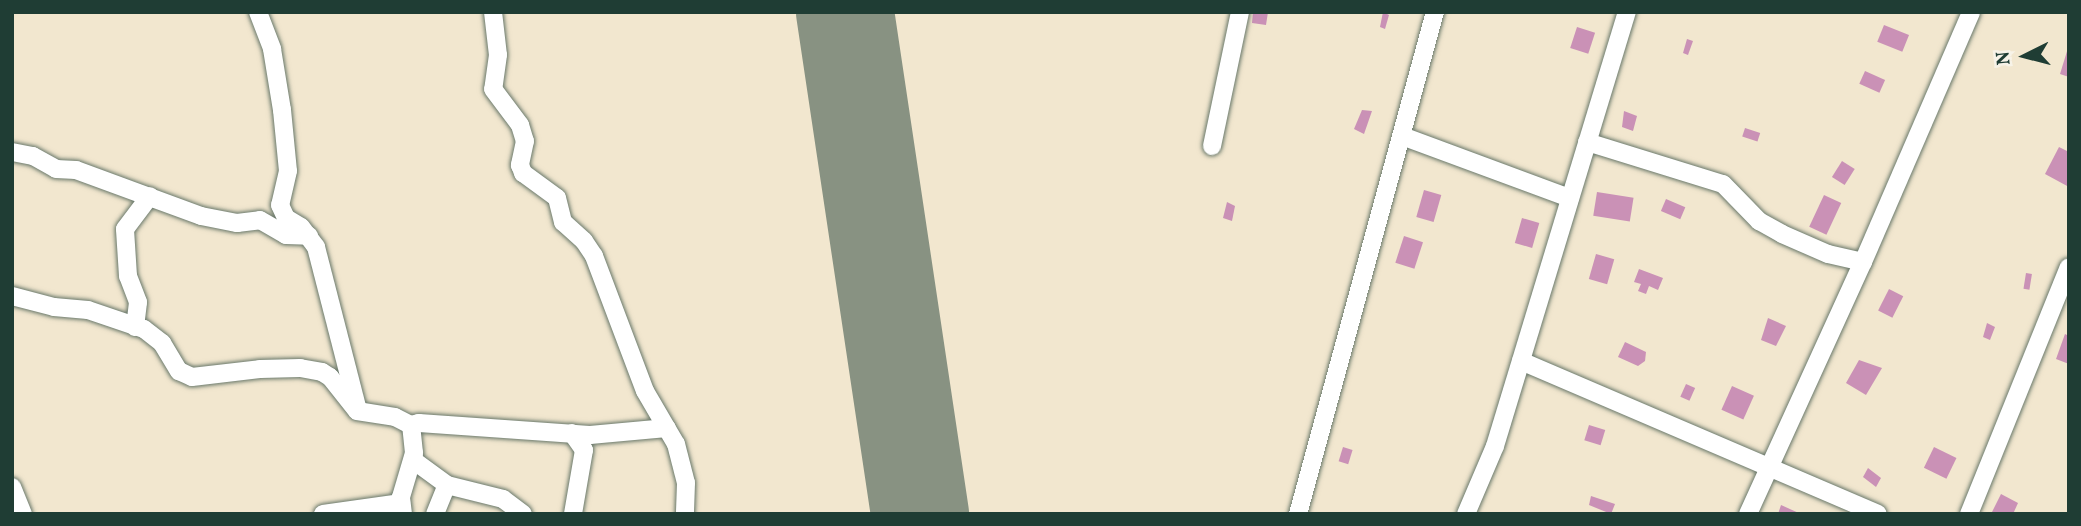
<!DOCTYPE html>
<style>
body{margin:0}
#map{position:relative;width:2081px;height:526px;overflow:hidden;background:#f2e7cf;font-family:Vollkorn,serif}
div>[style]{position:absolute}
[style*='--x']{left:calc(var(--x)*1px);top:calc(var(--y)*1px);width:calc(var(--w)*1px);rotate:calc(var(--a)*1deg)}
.runway>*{height:98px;margin:-49px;padding:0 49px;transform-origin:49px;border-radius:49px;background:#889282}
.building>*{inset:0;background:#ca91b6;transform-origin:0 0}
.roads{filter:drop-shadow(0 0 2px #69786a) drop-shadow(0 0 2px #69786a)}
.minor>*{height:18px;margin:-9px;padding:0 9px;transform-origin:9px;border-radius:9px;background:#fff}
span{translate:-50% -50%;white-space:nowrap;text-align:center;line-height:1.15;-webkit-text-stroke:5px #f7f3e8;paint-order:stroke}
.frame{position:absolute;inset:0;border:14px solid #1f3d34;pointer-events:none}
.north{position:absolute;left:1990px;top:21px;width:70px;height:70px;-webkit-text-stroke:5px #f7f3e8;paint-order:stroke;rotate:264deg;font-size:19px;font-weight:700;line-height:28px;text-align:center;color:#1f3d34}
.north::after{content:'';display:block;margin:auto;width:24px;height:32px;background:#1f3d34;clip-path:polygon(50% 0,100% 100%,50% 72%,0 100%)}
</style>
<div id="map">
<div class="runway">
<i style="--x:845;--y:12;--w:508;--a:81.5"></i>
</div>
<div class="building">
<i style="clip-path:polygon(1253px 12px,1268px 12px,1266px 25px,1252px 23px)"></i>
<i style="clip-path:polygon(1383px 12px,1389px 15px,1385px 29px,1380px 27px)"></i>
<i style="left:1884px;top:25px;width:27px;height:18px;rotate:22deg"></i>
<i style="left:1577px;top:27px;width:19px;height:22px;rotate:18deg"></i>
<i style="clip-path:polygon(1687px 39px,1693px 41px,1688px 55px,1683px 53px)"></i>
<i style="clip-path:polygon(2068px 48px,2069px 48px,2069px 77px,2060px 74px)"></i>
<i style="left:1865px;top:71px;width:22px;height:14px;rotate:24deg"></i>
<i style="clip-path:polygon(1362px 110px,1372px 111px,1364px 134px,1354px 129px)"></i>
<i style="clip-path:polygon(1624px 111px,1637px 116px,1633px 131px,1622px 127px)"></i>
<i style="left:1745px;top:128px;width:16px;height:9px;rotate:18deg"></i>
<i style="clip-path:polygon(2059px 147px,2069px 152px,2069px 187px,2045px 174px)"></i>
<i style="left:1842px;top:161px;width:15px;height:19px;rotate:32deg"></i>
<i style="left:1424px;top:190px;width:18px;height:28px;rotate:16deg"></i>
<i style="left:1597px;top:192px;width:37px;height:24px;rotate:9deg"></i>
<i style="left:1824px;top:195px;width:19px;height:35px;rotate:25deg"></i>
<i style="left:1666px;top:199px;width:21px;height:13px;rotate:23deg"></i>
<i style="clip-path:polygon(1227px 202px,1235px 206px,1232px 221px,1223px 218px)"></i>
<i style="left:1522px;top:218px;width:18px;height:26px;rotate:16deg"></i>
<i style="left:1404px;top:236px;width:20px;height:28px;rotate:18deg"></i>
<i style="left:1596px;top:254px;width:19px;height:26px;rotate:16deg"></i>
<i style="clip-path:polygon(1639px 269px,1663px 278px,1658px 290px,1649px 286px,1646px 294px,1638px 291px,1641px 284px,1634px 282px)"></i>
<i style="left:2026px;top:273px;width:6px;height:16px;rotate:9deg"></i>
<i style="left:1889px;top:289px;width:16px;height:24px;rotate:27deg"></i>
<i style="clip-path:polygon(1768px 318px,1786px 326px,1776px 346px,1761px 340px)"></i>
<i style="clip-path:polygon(1987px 323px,1995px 327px,1990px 340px,1983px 337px)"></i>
<i style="clip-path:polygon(2065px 334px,2069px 336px,2069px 364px,2056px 359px)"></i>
<i style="clip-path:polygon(1625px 342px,1646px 352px,1645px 361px,1638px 366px,1618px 357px)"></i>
<i style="clip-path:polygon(1859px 360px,1882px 368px,1866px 395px,1846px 383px)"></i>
<i style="left:1686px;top:384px;width:10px;height:14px;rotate:24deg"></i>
<i style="left:1732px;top:386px;width:24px;height:26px;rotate:24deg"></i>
<i style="left:1589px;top:425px;width:17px;height:16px;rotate:17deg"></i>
<i style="left:1343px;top:447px;width:10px;height:15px;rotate:17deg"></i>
<i style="left:1934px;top:447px;width:25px;height:23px;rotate:26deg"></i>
<i style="clip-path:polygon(1868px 468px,1881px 478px,1876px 487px,1863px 477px)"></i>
<i style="clip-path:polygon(2001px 494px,2018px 503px,2013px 514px,1991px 514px)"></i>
<i style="clip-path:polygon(1591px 496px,1615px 504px,1611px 514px,1589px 505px)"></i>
<i style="clip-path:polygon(1781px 505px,1801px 514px,1778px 514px)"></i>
</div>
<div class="roads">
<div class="minor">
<i style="--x:258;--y:12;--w:40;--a:69"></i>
<i style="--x:272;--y:49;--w:62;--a:80.7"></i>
<i style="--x:282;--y:110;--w:61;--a:84.4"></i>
<i style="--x:288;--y:171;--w:35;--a:103"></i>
<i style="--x:280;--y:205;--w:14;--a:65"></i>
<i style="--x:286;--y:218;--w:17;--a:31"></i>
<i style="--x:301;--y:227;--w:25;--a:53"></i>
<i style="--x:316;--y:247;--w:165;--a:75.6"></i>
<i style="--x:493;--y:12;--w:43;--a:83.4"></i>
<i style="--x:498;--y:55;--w:34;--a:98"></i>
<i style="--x:493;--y:89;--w:45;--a:53.1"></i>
<i style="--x:520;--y:125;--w:17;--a:73"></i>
<i style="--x:525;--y:141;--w:25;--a:102"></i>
<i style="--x:520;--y:165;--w:9;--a:69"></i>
<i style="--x:523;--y:173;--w:42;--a:36.3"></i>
<i style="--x:557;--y:198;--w:25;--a:76"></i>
<i style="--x:563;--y:222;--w:28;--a:42"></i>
<i style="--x:584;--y:241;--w:18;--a:56"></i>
<i style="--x:594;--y:256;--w:144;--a:69.3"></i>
<i style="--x:645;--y:391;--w:61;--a:59.7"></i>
<i style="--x:676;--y:444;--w:40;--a:75.6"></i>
<i style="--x:686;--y:483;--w:31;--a:92"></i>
<i style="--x:1402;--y:136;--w:179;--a:20.3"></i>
<i style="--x:1587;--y:142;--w:142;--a:17.2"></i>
<i style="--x:1723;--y:184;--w:52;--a:45.8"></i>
<i style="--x:1759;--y:221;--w:26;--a:29"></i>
<i style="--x:1782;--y:234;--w:50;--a:23.5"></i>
<i style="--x:1828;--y:254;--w:36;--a:13"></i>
<i style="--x:1212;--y:146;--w:137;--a:-78.2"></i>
<i style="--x:12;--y:152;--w:21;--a:11"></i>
<i style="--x:33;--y:156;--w:26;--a:29"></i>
<i style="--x:56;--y:169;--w:20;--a:3"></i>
<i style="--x:76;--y:170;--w:133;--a:20.2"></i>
<i style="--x:201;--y:216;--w:37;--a:11"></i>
<i style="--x:237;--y:223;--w:23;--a:-7"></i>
<i style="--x:260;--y:220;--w:30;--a:30"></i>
<i style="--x:286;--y:235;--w:23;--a:2"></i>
<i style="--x:12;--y:296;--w:43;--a:14.7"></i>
<i style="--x:54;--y:307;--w:34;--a:5"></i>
<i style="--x:88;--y:310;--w:59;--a:18.7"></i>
<i style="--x:144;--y:329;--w:23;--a:38"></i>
<i style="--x:162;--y:343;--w:33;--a:59"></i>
<i style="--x:179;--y:371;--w:14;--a:25"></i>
<i style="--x:192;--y:377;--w:68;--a:-6.7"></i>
<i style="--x:260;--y:369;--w:40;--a:-1.4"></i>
<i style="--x:300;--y:368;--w:22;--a:10"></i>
<i style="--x:322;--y:372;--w:9;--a:32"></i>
<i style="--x:330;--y:377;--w:43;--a:51.5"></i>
<i style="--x:357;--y:411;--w:38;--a:9"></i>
<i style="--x:395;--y:417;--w:18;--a:27"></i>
<i style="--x:411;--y:425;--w:8;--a:-14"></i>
<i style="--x:419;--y:423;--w:171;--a:4"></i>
<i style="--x:590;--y:435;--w:77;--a:-5.2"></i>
<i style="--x:135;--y:327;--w:25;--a:-83"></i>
<i style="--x:138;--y:302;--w:28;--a:-111"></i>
<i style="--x:128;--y:276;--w:47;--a:-93.7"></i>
<i style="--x:125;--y:229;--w:41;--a:-52.9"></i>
<i style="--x:1521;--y:361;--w:388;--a:23.2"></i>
<i style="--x:572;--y:433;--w:21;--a:55"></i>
<i style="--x:584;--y:450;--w:65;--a:99.8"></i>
<i style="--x:413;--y:460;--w:42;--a:36.3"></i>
<i style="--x:447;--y:485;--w:58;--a:14"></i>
<i style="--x:503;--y:499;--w:25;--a:37"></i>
<i style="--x:12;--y:487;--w:29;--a:68"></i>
<i style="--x:323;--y:514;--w:79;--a:-8"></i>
<i style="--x:403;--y:514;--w:17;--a:-97"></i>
<i style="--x:401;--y:497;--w:46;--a:-73.5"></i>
<i style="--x:414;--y:453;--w:28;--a:-96"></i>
<i style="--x:435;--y:514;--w:31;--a:-68"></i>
<i style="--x:1298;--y:514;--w:520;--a:-74.74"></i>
<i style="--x:1466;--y:514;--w:74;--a:-66.9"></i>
<i style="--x:1495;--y:446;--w:454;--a:-73.1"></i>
<i style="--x:1748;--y:514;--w:277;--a:-65.5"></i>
<i style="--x:1863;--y:262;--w:272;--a:-66.6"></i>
<i style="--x:1969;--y:514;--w:266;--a:-68"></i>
</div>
</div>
<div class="frame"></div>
<div class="north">N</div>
</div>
